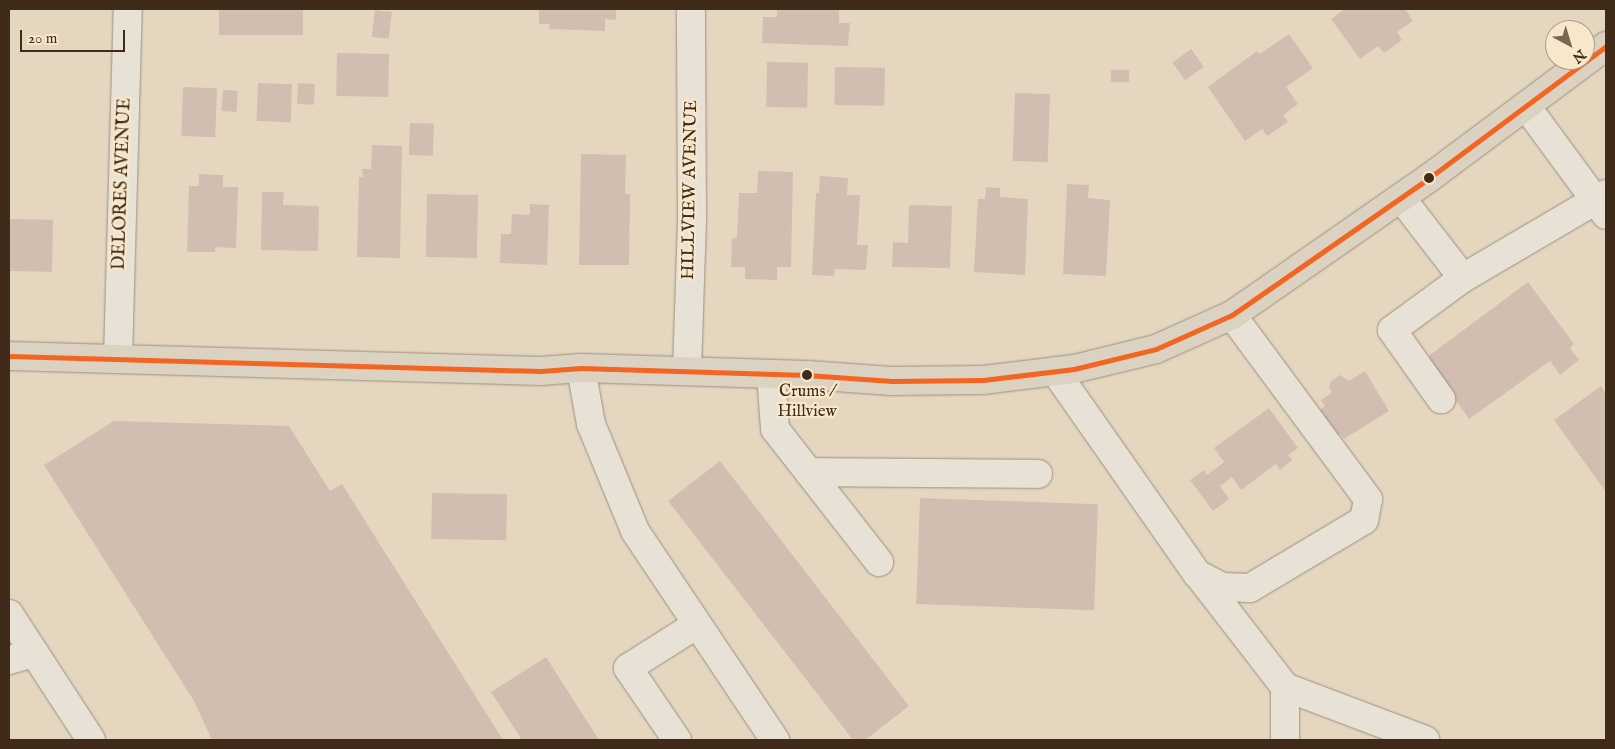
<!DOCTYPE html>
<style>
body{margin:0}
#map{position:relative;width:1615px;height:749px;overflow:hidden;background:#e5d7bf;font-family:"IM FELL English",serif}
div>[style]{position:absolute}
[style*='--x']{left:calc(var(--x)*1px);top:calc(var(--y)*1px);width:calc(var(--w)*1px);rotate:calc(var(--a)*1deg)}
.building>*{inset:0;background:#d1beb0;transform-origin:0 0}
.roads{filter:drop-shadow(0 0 1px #9b9080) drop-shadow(0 0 1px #9b9080)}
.minor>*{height:28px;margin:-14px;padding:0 14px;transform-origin:14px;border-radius:14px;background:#e8e2d6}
.major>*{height:28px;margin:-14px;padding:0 14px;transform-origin:14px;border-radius:14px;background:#dcd2c1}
.bus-1>*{height:5px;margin:-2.5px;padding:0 2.5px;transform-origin:2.5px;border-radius:2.5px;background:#f26522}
.dots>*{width:14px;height:14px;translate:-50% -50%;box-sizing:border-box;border:2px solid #f8e8cb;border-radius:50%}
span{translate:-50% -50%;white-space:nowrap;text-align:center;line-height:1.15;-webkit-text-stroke:4.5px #f8e8cb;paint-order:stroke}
.bus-label{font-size:17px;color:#402a19}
.street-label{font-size:18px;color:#402a19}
.frame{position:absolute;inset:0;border:10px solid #402a19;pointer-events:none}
.north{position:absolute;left:1545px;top:20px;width:50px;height:50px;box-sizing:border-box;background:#f8e8cb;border:1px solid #ae9c84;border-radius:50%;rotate:141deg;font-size:14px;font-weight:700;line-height:20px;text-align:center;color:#402a19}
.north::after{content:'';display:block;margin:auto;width:18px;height:22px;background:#7a6753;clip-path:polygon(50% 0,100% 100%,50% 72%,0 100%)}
.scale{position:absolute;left:20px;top:30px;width:105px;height:22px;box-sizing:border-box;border:2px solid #402a19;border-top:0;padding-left:6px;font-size:15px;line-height:18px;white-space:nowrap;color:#402a19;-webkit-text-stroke:4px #f8e8cb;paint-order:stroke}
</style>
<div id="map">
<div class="building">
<i style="left:219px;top:9px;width:84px;height:26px"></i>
<i style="clip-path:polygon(539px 9px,616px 9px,616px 20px,605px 19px,605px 31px,549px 29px,550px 24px,539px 24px)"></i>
<i style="clip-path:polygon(777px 9px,839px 9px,839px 23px,850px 23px,848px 46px,762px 43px,763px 17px,777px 17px)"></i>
<i style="clip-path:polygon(1345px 9px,1405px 9px,1413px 21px,1397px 32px,1402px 40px,1384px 53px,1378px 46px,1360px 59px,1331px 19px)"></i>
<i style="left:375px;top:10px;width:17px;height:27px;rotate:7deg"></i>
<i style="clip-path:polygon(1289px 34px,1313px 68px,1286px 87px,1298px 104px,1283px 115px,1288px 122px,1267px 136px,1262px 129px,1245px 141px,1208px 87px,1257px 51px,1260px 54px)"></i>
<i style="left:1191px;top:49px;width:22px;height:23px;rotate:54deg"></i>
<i style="left:337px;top:53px;width:52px;height:43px;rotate:1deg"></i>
<i style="left:767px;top:62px;width:41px;height:45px;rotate:1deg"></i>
<i style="left:835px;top:67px;width:50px;height:38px;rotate:1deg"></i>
<i style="left:1111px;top:70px;width:18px;height:12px"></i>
<i style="left:258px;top:83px;width:34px;height:38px;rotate:2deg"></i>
<i style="left:298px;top:83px;width:17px;height:21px;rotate:3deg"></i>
<i style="left:183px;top:87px;width:34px;height:49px;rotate:2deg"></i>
<i style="left:223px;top:90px;width:15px;height:21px;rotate:4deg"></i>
<i style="left:1015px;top:93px;width:35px;height:68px;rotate:2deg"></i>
<i style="left:410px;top:123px;width:24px;height:32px;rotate:2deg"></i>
<i style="clip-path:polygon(372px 145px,402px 146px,400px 258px,357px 257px,359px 177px,363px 177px,362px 169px,371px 169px)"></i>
<i style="clip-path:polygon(581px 154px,626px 155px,625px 194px,630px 194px,629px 265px,579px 265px)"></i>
<i style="clip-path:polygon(758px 171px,793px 172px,791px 267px,777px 267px,777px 280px,745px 279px,745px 267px,731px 267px,732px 238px,737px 238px,739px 193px,757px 193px)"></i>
<i style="clip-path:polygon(199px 174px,223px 175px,223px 187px,238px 187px,236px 248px,215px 247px,215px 252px,187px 252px,189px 186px,199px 186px)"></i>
<i style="clip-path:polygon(820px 176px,848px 178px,847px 195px,860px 195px,857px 245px,868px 245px,866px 270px,835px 269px,834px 276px,812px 275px,816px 193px,819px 193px)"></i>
<i style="clip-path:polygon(1067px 184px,1089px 185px,1088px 198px,1110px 200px,1106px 276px,1063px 274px)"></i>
<i style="clip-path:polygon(986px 187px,1000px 188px,1000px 197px,1028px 199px,1025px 275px,974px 272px,978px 199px,985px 199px)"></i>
<i style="clip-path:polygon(262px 192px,284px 192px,283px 205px,319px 206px,318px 251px,261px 250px)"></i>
<i style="left:427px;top:194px;width:51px;height:63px;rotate:1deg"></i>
<i style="clip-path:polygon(530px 204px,549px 205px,547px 265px,500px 263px,501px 234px,511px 234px,512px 214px,530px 215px)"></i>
<i style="clip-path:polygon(909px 205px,952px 206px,950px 268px,892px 267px,893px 242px,908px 243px)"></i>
<i style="left:9px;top:219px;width:44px;height:52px;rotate:1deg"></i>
<i style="clip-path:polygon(1528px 282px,1574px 344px,1570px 348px,1579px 360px,1560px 375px,1550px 361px,1469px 419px,1426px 358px)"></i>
<i style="clip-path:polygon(1365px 371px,1389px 411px,1344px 439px,1340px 434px,1331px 440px,1314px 414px,1325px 406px,1321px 400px,1332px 393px,1329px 387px,1331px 381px,1340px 375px,1349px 381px)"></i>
<i style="clip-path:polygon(1601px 386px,1606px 394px,1606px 492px,1554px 420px)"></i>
<i style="clip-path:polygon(1269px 408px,1298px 448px,1288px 455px,1292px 460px,1280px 470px,1276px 464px,1241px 490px,1232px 477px,1220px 486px,1229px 499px,1213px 511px,1190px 480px,1204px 470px,1207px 475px,1224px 462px,1214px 448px)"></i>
<i style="clip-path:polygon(114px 421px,289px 426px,330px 491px,342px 484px,503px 740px,212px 740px,194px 701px,44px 465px)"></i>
<i style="clip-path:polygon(720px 461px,909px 706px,865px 740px,853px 740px,668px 501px)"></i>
<i style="left:432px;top:493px;width:75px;height:46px;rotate:1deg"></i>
<i style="left:920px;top:498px;width:178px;height:106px;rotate:2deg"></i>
<i style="clip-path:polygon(546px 657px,599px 740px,522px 740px,491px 692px)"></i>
</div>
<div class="roads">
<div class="minor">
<i style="--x:1526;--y:106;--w:135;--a:53.7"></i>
<i style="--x:1401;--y:198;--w:101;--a:52.2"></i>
<i style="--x:1463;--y:278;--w:88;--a:143.8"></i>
<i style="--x:1392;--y:330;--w:85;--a:54.6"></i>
<i style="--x:1463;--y:278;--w:166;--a:-30.4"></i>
<i style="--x:118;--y:358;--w:349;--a:-88.4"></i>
<i style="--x:581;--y:368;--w:57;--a:79.9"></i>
<i style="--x:591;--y:424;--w:116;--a:67.6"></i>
<i style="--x:635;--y:531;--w:252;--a:56.2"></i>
<i style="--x:687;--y:371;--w:150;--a:-88.1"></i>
<i style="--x:692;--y:221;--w:212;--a:-90.3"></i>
<i style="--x:1055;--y:371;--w:248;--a:55"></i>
<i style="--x:1197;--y:574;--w:29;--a:27"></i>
<i style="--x:1223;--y:587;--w:27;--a:2"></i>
<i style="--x:1250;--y:588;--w:133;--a:-30.8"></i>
<i style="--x:1364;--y:520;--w:21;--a:-79"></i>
<i style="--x:1368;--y:499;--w:229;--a:-126.5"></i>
<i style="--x:771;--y:374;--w:55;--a:85.8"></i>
<i style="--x:775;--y:429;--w:169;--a:52"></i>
<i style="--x:809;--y:472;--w:229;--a:0.5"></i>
<i style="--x:1200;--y:577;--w:139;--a:52.3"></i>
<i style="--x:1285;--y:687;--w:150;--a:20.7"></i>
<i style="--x:9;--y:614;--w:150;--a:56.9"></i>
<i style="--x:9;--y:660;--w:26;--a:-16"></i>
<i style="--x:1285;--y:687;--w:53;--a:90"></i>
<i style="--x:677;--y:740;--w:87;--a:-124.2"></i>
<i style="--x:628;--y:668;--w:80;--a:-32.3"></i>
</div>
<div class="major">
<i style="--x:9;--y:356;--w:532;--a:1.62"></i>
<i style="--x:541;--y:371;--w:40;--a:-4.3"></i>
<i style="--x:581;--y:368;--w:226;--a:1.8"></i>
<i style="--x:807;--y:375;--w:85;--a:4"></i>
<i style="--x:892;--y:381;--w:91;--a:-0.6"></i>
<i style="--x:983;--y:380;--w:92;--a:-6.9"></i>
<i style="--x:1074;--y:369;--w:84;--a:-13.7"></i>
<i style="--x:1156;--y:349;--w:83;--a:-24.1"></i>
<i style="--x:1232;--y:315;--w:240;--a:-34.8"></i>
<i style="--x:1429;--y:178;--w:221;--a:-36.7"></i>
</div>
</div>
<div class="bus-1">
<i style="--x:9;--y:356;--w:532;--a:1.62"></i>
<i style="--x:541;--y:371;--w:40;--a:-4.3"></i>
<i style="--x:581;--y:368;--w:226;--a:1.8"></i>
<i style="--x:807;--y:375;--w:85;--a:4"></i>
<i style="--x:892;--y:381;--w:91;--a:-0.6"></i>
<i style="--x:983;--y:380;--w:92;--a:-6.9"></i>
<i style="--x:1074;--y:369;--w:84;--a:-13.7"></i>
<i style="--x:1156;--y:349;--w:83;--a:-24.1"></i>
<i style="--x:1232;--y:315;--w:240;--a:-34.8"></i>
<i style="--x:1429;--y:178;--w:221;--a:-36.7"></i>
</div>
<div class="dots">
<i style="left:1429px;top:178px;background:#402a19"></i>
<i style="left:807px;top:375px;background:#402a19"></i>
</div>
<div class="bus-label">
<span style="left:807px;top:402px">Crums /<br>Hillview</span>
</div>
<div class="street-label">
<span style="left:123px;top:184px;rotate:-88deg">DELORES AVENUE</span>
<span style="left:691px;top:190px;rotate:-89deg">HILLVIEW AVENUE</span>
</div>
<div class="frame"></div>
<div class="north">N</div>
<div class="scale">20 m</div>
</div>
